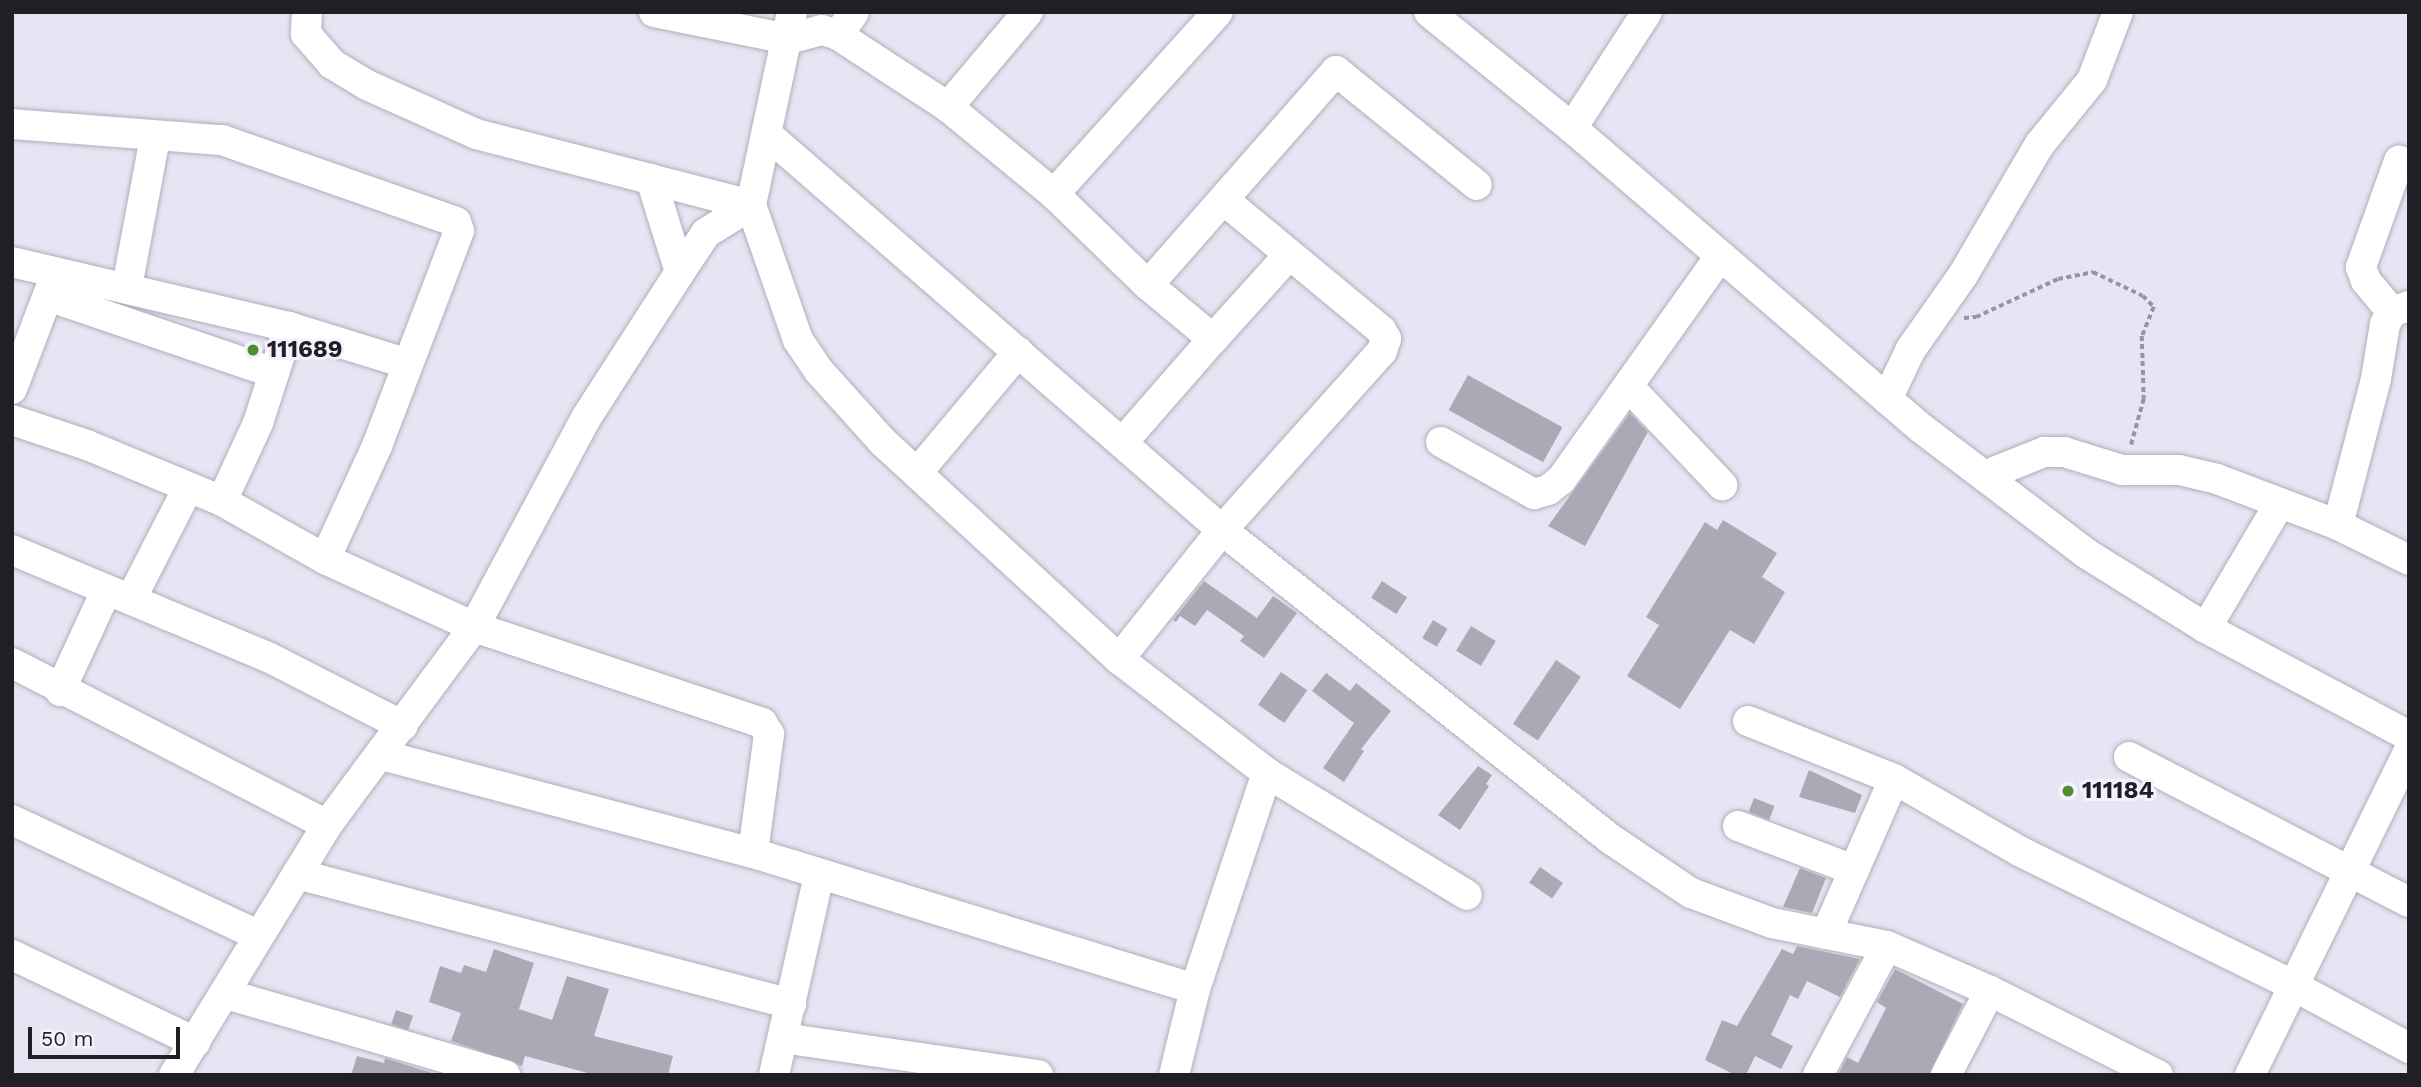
<!DOCTYPE html>
<style>
body{margin:0}
#map{position:relative;width:2421px;height:1087px;overflow:hidden;background:#e7e5f3;font-family:"Work Sans",sans-serif}
div>[style]{position:absolute}
[style*='--x']{left:calc(var(--x)*1px);top:calc(var(--y)*1px);width:calc(var(--w)*1px);rotate:calc(var(--a)*1deg)}
.building>*{inset:0;background:#aca9b6;transform-origin:0 0}
.path>*{height:3.5px;margin-top:-1.75px;transform-origin:0;background:repeating-linear-gradient(90deg,#9795a0 0 5px,transparent 0 8.5px)}
.roads{filter:drop-shadow(0 0 2px #b1aebc) drop-shadow(0 0 2px #b1aebc)}
.minor>*{height:30px;margin:-15px;padding:0 15px;transform-origin:15px;border-radius:15px;background:#fff}
.dots>*{width:19px;height:19px;translate:-50% -50%;box-sizing:border-box;border:4px solid #f4f2fe;border-radius:50%}
span{translate:-50% -50%;white-space:nowrap;text-align:center;line-height:1.15;-webkit-text-stroke:6px #f4f2fe;paint-order:stroke}
.poi-label{font-size:24px;color:#211f25;font-weight:700}
.left{translate:0 -50%;text-align:left}
.frame{position:absolute;inset:0;border:14px solid #211f25;pointer-events:none}
.scale{position:absolute;left:28px;top:1027px;width:152px;height:32px;box-sizing:border-box;border:4px solid #211f25;border-top:0;padding-left:9px;font-size:21px;line-height:24px;white-space:nowrap;color:#211f25;-webkit-text-stroke:5px #f4f2fe;paint-order:stroke}
</style>
<div id="map">
<div class="building">
<i style="left:1468px;top:375px;width:108px;height:40px;rotate:29deg"></i>
<i style="clip-path:polygon(1630px 413px,1648px 432px,1585px 546px,1548px 526px)"></i>
<i style="clip-path:polygon(1723px 520px,1777px 553px,1762px 577px,1785px 592px,1754px 644px,1730px 630px,1680px 709px,1627px 676px,1659px 625px,1646px 617px,1705px 522px,1717px 530px)"></i>
<i style="clip-path:polygon(1204px 581px,1257px 618px,1273px 596px,1297px 613px,1264px 658px,1240px 641px,1244px 636px,1207px 610px,1195px 626px,1180px 616px,1176px 622px,1173px 620px)"></i>
<i style="left:1382px;top:581px;width:30px;height:20px;rotate:33deg"></i>
<i style="left:1433px;top:620px;width:17px;height:21px;rotate:31deg"></i>
<i style="left:1471px;top:626px;width:29px;height:29px;rotate:31deg"></i>
<i style="left:1556px;top:660px;width:30px;height:77px;rotate:34deg"></i>
<i style="left:1281px;top:672px;width:32px;height:40px;rotate:35deg"></i>
<i style="clip-path:polygon(1326px 673px,1350px 691px,1356px 683px,1391px 711px,1361px 749px,1364px 751px,1344px 782px,1323px 768px,1354px 723px,1312px 691px)"></i>
<i style="clip-path:polygon(1478px 766px,1492px 775px,1486px 784px,1489px 786px,1460px 830px,1438px 815px)"></i>
<i style="clip-path:polygon(1809px 770px,1862px 795px,1855px 813px,1799px 797px)"></i>
<i style="left:1754px;top:798px;width:22px;height:15px;rotate:21deg"></i>
<i style="left:1540px;top:867px;width:28px;height:19px;rotate:35deg"></i>
<i style="clip-path:polygon(1800px 868px,1826px 878px,1812px 913px,1783px 907px)"></i>
<i style="clip-path:polygon(1797px 946px,1860px 959px,1840px 997px,1807px 981px,1798px 999px,1790px 995px,1771px 1035px,1793px 1046px,1781px 1069px,1755px 1056px,1746px 1075px,1735px 1075px,1705px 1060px,1722px 1020px,1737px 1026px,1782px 949px,1793px 954px)"></i>
<i style="clip-path:polygon(494px 949px,534px 963px,519px 1009px,552px 1020px,567px 976px,609px 989px,594px 1036px,673px 1056px,668px 1075px,595px 1075px,525px 1056px,522px 1066px,451px 1041px,461px 1013px,429px 1002px,440px 966px,461px 973px,464px 965px,486px 972px)"></i>
<i style="clip-path:polygon(1895px 969px,1963px 1004px,1929px 1075px,1838px 1075px,1847px 1057px,1858px 1063px,1886px 1008px,1877px 1002px)"></i>
<i style="left:396px;top:1010px;width:18px;height:15px;rotate:19deg"></i>
<i style="clip-path:polygon(357px 1056px,384px 1063px,385px 1058px,438px 1075px,351px 1075px)"></i>
</div>
<div class="path">
<i style="--x:1964;--y:318;--w:12;--a:-5"></i>
<i style="--x:1976;--y:317;--w:90;--a:-24.9"></i>
<i style="--x:2058;--y:279;--w:36;--a:-11"></i>
<i style="--x:2093;--y:272;--w:55;--a:25.6"></i>
<i style="--x:2143;--y:296;--w:16;--a:45"></i>
<i style="--x:2154;--y:307;--w:31;--a:112"></i>
<i style="--x:2142;--y:336;--w:63;--a:88.2"></i>
<i style="--x:2144;--y:399;--w:49;--a:105.5"></i>
</div>
<div class="roads">
<div class="minor">
<i style="--x:307;--y:12;--w:22;--a:93"></i>
<i style="--x:306;--y:34;--w:40;--a:49"></i>
<i style="--x:332;--y:64;--w:41;--a:31"></i>
<i style="--x:367;--y:85;--w:120;--a:24.2"></i>
<i style="--x:476;--y:134;--w:284;--a:14.5"></i>
<i style="--x:654;--y:12;--w:137;--a:11.4"></i>
<i style="--x:788;--y:39;--w:35;--a:-15"></i>
<i style="--x:822;--y:30;--w:17;--a:17"></i>
<i style="--x:838;--y:35;--w:131;--a:33.2"></i>
<i style="--x:948;--y:107;--w:137;--a:39.4"></i>
<i style="--x:1054;--y:194;--w:131;--a:44.1"></i>
<i style="--x:1148;--y:285;--w:285;--a:-48.7"></i>
<i style="--x:1336;--y:71;--w:181;--a:39"></i>
<i style="--x:792;--y:12;--w:197;--a:102"></i>
<i style="--x:751;--y:205;--w:143;--a:70.8"></i>
<i style="--x:798;--y:340;--w:37;--a:56"></i>
<i style="--x:819;--y:371;--w:96;--a:48"></i>
<i style="--x:883;--y:442;--w:321;--a:42.6"></i>
<i style="--x:1119;--y:659;--w:187;--a:37.6"></i>
<i style="--x:1267;--y:773;--w:234;--a:31.4"></i>
<i style="--x:1429;--y:12;--w:184;--a:39"></i>
<i style="--x:1572;--y:128;--w:460;--a:40.7"></i>
<i style="--x:1921;--y:428;--w:208;--a:37.2"></i>
<i style="--x:2087;--y:554;--w:140;--a:31.9"></i>
<i style="--x:2206;--y:628;--w:230;--a:28"></i>
<i style="--x:838;--y:35;--w:28;--a:-55"></i>
<i style="--x:948;--y:107;--w:124;--a:-49.9"></i>
<i style="--x:12;--y:124;--w:211;--a:4.4"></i>
<i style="--x:222;--y:140;--w:248;--a:19.3"></i>
<i style="--x:456;--y:222;--w:9;--a:72"></i>
<i style="--x:459;--y:231;--w:230;--a:110.9"></i>
<i style="--x:377;--y:446;--w:124;--a:114.7"></i>
<i style="--x:1572;--y:128;--w:138;--a:-57.1"></i>
<i style="--x:769;--y:136;--w:600;--a:41.02"></i>
<i style="--x:1222;--y:530;--w:495;--a:38.5"></i>
<i style="--x:1609;--y:838;--w:99;--a:33.9"></i>
<i style="--x:1691;--y:893;--w:86;--a:20.3"></i>
<i style="--x:1772;--y:923;--w:117;--a:11.3"></i>
<i style="--x:1887;--y:946;--w:112;--a:23.6"></i>
<i style="--x:1990;--y:991;--w:188;--a:26.6"></i>
<i style="--x:651;--y:179;--w:97;--a:72.7"></i>
<i style="--x:1054;--y:194;--w:245;--a:-48"></i>
<i style="--x:12;--y:262;--w:285;--a:13.2"></i>
<i style="--x:289;--y:327;--w:121;--a:17.2"></i>
<i style="--x:127;--y:287;--w:153;--a:-79.4"></i>
<i style="--x:48;--y:296;--w:239;--a:18.8"></i>
<i style="--x:2409;--y:306;--w:18;--a:161"></i>
<i style="--x:2392;--y:312;--w:14;--a:120"></i>
<i style="--x:2385;--y:324;--w:56;--a:99.3"></i>
<i style="--x:2376;--y:379;--w:151;--a:104.6"></i>
<i style="--x:2338;--y:525;--w:79;--a:26.2"></i>
<i style="--x:2392;--y:312;--w:40;--a:-130"></i>
<i style="--x:2366;--y:281;--w:15;--a:-110"></i>
<i style="--x:2361;--y:267;--w:113;--a:-70.3"></i>
<i style="--x:1213;--y:339;--w:113;--a:-47.9"></i>
<i style="--x:1628;--y:386;--w:137;--a:46.5"></i>
<i style="--x:12;--y:389;--w:118;--a:-69.1"></i>
<i style="--x:1887;--y:399;--w:55;--a:-64.4"></i>
<i style="--x:1911;--y:349;--w:90;--a:-54.9"></i>
<i style="--x:1963;--y:275;--w:152;--a:-59.6"></i>
<i style="--x:2040;--y:144;--w:82;--a:-50.9"></i>
<i style="--x:2092;--y:80;--w:73;--a:-69.1"></i>
<i style="--x:12;--y:420;--w:79;--a:18.4"></i>
<i style="--x:87;--y:445;--w:146;--a:22.5"></i>
<i style="--x:222;--y:501;--w:118;--a:29.4"></i>
<i style="--x:325;--y:559;--w:164;--a:24.5"></i>
<i style="--x:474;--y:627;--w:304;--a:18.4"></i>
<i style="--x:762;--y:723;--w:13;--a:58"></i>
<i style="--x:769;--y:734;--w:120;--a:97.7"></i>
<i style="--x:1123;--y:442;--w:137;--a:-48.9"></i>
<i style="--x:1213;--y:339;--w:85;--a:-140.3"></i>
<i style="--x:1441;--y:442;--w:107;--a:29.2"></i>
<i style="--x:1534;--y:494;--w:15;--a:-16"></i>
<i style="--x:1548;--y:490;--w:16;--a:-38"></i>
<i style="--x:1561;--y:480;--w:275;--a:-54.6"></i>
<i style="--x:917;--y:473;--w:158;--a:-50.1"></i>
<i style="--x:1984;--y:476;--w:65;--a:-21.8"></i>
<i style="--x:2044;--y:452;--w:20;--a:0"></i>
<i style="--x:2064;--y:452;--w:61;--a:17.2"></i>
<i style="--x:2122;--y:470;--w:57;--a:0"></i>
<i style="--x:2179;--y:470;--w:39;--a:13"></i>
<i style="--x:2217;--y:479;--w:129;--a:20.8"></i>
<i style="--x:222;--y:501;--w:86;--a:-65.2"></i>
<i style="--x:258;--y:423;--w:101;--a:-72.1"></i>
<i style="--x:12;--y:550;--w:280;--a:22.7"></i>
<i style="--x:270;--y:658;--w:149;--a:27.1"></i>
<i style="--x:132;--y:597;--w:123;--a:-62.8"></i>
<i style="--x:2206;--y:628;--w:145;--a:-59.4"></i>
<i style="--x:1119;--y:659;--w:165;--a:-51.4"></i>
<i style="--x:1222;--y:530;--w:240;--a:-48.2"></i>
<i style="--x:1382;--y:351;--w:13;--a:-72"></i>
<i style="--x:1386;--y:339;--w:10;--a:-119"></i>
<i style="--x:1381;--y:330;--w:201;--a:-140.4"></i>
<i style="--x:12;--y:663;--w:354;--a:27.2"></i>
<i style="--x:60;--y:691;--w:110;--a:-65.3"></i>
<i style="--x:1748;--y:721;--w:157;--a:21.7"></i>
<i style="--x:1894;--y:779;--w:144;--a:29.9"></i>
<i style="--x:2019;--y:851;--w:304;--a:26.1"></i>
<i style="--x:2292;--y:985;--w:133;--a:28.3"></i>
<i style="--x:382;--y:755;--w:384;--a:14.8"></i>
<i style="--x:753;--y:853;--w:462;--a:17.1"></i>
<i style="--x:1195;--y:989;--w:89;--a:103.7"></i>
<i style="--x:2129;--y:757;--w:315;--a:27.4"></i>
<i style="--x:12;--y:820;--w:272;--a:25.1"></i>
<i style="--x:1738;--y:826;--w:124;--a:20.8"></i>
<i style="--x:297;--y:874;--w:511;--a:14.74"></i>
<i style="--x:1826;--y:934;--w:169;--a:-66.3"></i>
<i style="--x:12;--y:955;--w:203;--a:25.4"></i>
<i style="--x:1195;--y:989;--w:228;--a:-71.6"></i>
<i style="--x:226;--y:994;--w:291;--a:16.2"></i>
<i style="--x:783;--y:1038;--w:258;--a:8.3"></i>
<i style="--x:174;--y:1075;--w:293;--a:-58.5"></i>
<i style="--x:327;--y:825;--w:247;--a:-53.4"></i>
<i style="--x:474;--y:627;--w:237;--a:-61.8"></i>
<i style="--x:586;--y:418;--w:174;--a:-57.2"></i>
<i style="--x:680;--y:272;--w:47;--a:-56.3"></i>
<i style="--x:706;--y:233;--w:53;--a:-31.9"></i>
<i style="--x:774;--y:1075;--w:204;--a:-77.3"></i>
<i style="--x:1818;--y:1075;--w:146;--a:-61.9"></i>
<i style="--x:1946;--y:1075;--w:95;--a:-62.4"></i>
<i style="--x:2250;--y:1075;--w:362;--a:-63.9"></i>
</div>
</div>
<div class="dots">
<i style="left:253px;top:350px;background:#4f8e2f"></i>
<i style="left:2068px;top:791px;background:#4f8e2f"></i>
</div>
<div class="poi-label">
<span class="left" style="left:267px;top:350px">111689</span>
<span class="left" style="left:2082px;top:791px">111184</span>
</div>
<div class="frame"></div>
<div class="scale">50 m</div>
</div>
